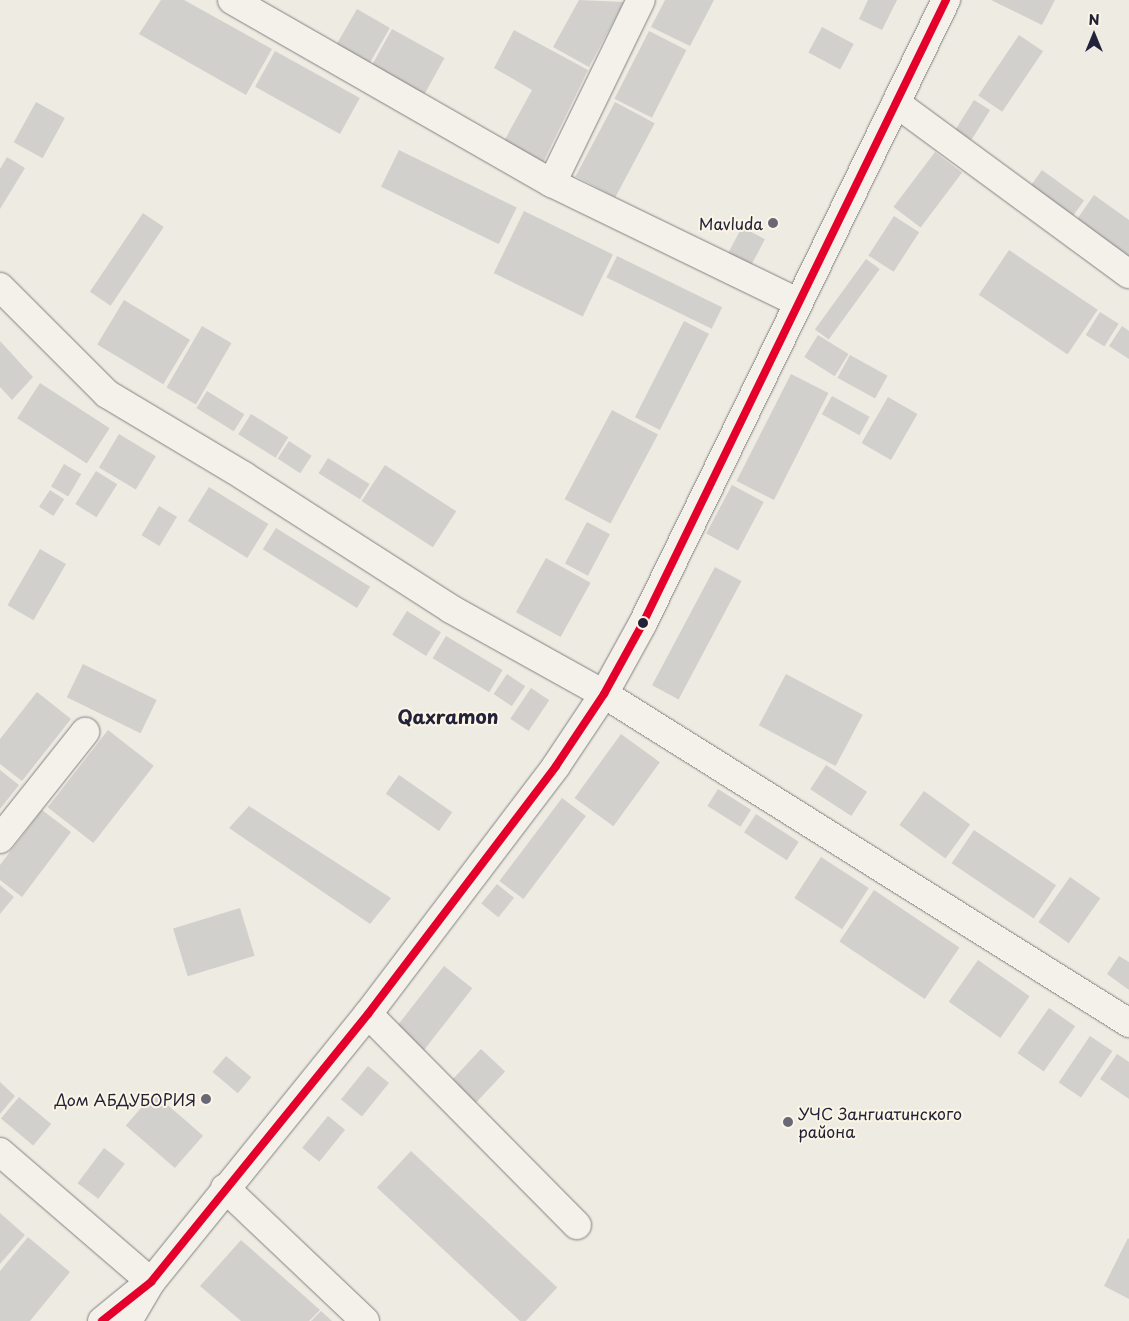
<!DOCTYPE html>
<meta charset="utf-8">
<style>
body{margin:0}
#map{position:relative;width:1129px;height:1321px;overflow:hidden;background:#eeebe3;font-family:"Playpen Sans",sans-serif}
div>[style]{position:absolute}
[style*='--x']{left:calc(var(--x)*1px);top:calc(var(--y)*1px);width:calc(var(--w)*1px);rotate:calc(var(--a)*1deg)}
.building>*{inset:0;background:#d2d0cc;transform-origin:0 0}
.roads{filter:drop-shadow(0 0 1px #828182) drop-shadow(0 0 1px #828182)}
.street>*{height:28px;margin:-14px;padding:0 14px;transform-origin:14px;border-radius:14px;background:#f4f1eb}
.secondary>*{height:28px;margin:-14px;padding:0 14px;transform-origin:14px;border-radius:14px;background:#f4f1eb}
.bus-1>*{height:8px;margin:-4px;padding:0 4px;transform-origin:4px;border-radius:4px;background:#e4002b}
.dots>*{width:14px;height:14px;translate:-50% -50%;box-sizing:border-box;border:2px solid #fcf5e5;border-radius:50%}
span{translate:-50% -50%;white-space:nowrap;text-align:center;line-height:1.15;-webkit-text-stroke:4px #fcf5e5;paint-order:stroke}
.poi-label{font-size:16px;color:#22223b}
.right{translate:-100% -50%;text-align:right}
.left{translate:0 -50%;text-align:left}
.quarter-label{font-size:19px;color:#22223b;font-weight:700}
.north{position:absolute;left:1069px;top:10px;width:50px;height:50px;-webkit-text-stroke:4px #fcf5e5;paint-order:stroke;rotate:0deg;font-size:14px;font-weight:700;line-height:20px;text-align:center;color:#22223b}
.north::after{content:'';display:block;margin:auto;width:18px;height:22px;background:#22223b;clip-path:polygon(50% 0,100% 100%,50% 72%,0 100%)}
</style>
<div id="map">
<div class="building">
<i style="clip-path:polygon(161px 0,184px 0,272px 49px,246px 95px,139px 34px)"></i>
<i style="clip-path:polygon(579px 0,624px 2px,589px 67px,553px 47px)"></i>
<i style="clip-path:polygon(665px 0,714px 0,690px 46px,651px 27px)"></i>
<i style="clip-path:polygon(868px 0,897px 0,882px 30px,859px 19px)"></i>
<i style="clip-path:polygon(991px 0,1055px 0,1042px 25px)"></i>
<i style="left:357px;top:9px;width:38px;height:44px;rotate:30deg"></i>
<i style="left:822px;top:27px;width:36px;height:29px;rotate:28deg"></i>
<i style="left:392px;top:29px;width:60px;height:44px;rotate:29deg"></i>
<i style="clip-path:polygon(514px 30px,588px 70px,542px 165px,503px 143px,532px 90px,494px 68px)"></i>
<i style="left:649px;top:31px;width:42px;height:76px;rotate:27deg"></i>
<i style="left:1019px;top:35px;width:29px;height:73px;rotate:34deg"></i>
<i style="left:275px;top:51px;width:97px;height:41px;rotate:29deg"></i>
<i style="left:974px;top:100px;width:19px;height:35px;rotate:32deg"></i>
<i style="left:36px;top:102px;width:33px;height:46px;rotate:29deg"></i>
<i style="left:615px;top:102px;width:45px;height:84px;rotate:28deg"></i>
<i style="left:399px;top:150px;width:131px;height:41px;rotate:26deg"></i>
<i style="left:935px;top:152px;width:34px;height:69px;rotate:37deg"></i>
<i style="clip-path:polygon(7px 157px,25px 168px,0 209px,0 169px)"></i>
<i style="left:1042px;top:170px;width:52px;height:21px;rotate:36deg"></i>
<i style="clip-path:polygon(1094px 195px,1129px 220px,1129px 261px,1075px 222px)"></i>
<i style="left:524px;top:211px;width:99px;height:69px;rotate:26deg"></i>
<i style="left:143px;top:213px;width:25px;height:95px;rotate:34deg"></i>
<i style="left:894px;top:216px;width:30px;height:47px;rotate:33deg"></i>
<i style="left:742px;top:227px;width:26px;height:30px;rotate:28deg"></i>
<i style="left:1009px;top:250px;width:107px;height:54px;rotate:34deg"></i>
<i style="left:617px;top:256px;width:117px;height:24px;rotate:26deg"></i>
<i style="left:866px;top:259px;width:17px;height:87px;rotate:36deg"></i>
<i style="left:124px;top:300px;width:77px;height:52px;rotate:31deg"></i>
<i style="left:1100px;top:312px;width:22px;height:27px;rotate:32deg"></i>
<i style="left:684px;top:321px;width:28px;height:108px;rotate:27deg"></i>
<i style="left:202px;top:326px;width:34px;height:71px;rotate:30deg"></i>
<i style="clip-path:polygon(1122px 326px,1129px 331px,1129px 359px,1109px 346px)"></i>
<i style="left:818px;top:335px;width:36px;height:26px;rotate:32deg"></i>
<i style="clip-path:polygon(0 341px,33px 377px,12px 400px,0 387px)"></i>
<i style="left:850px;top:355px;width:43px;height:26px;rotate:29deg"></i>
<i style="left:791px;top:374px;width:42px;height:120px;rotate:27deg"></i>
<i style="left:40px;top:383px;width:83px;height:42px;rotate:33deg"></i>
<i style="left:207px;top:391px;width:44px;height:20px;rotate:32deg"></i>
<i style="left:832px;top:396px;width:43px;height:21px;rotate:29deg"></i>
<i style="left:888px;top:397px;width:34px;height:53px;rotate:30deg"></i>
<i style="left:612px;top:410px;width:52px;height:101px;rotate:28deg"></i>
<i style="left:251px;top:414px;width:44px;height:24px;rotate:32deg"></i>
<i style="left:119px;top:434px;width:43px;height:39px;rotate:31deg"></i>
<i style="left:289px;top:441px;width:27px;height:21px;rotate:33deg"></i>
<i style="left:328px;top:458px;width:49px;height:18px;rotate:32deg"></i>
<i style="left:64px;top:464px;width:20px;height:26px;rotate:30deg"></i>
<i style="left:385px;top:465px;width:85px;height:43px;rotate:33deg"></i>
<i style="left:96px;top:471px;width:25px;height:39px;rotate:32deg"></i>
<i style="left:732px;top:485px;width:36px;height:55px;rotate:28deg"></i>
<i style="left:209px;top:487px;width:70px;height:40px;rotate:32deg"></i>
<i style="left:50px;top:490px;width:17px;height:20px;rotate:33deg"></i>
<i style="left:159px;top:506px;width:21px;height:34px;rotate:31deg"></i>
<i style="left:587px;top:522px;width:26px;height:47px;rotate:28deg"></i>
<i style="left:276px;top:528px;width:111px;height:25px;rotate:32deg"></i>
<i style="left:40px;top:549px;width:30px;height:65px;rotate:30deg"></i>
<i style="left:546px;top:558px;width:51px;height:62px;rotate:29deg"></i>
<i style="left:715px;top:567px;width:30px;height:134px;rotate:28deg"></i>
<i style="left:407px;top:611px;width:40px;height:28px;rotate:32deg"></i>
<i style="left:446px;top:636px;width:66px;height:26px;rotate:31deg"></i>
<i style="left:83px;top:664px;width:82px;height:37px;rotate:26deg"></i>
<i style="left:507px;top:674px;width:22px;height:24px;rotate:34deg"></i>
<i style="left:786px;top:674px;width:87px;height:58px;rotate:28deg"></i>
<i style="left:531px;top:688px;width:22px;height:37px;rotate:34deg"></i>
<i style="clip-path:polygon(37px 692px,71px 719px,22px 781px,0 764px,0 739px)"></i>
<i style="left:108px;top:730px;width:58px;height:98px;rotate:38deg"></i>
<i style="left:621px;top:734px;width:48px;height:79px;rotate:36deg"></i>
<i style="left:826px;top:765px;width:49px;height:29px;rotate:33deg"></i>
<i style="clip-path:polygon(0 770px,19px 785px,0 809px)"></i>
<i style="left:399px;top:775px;width:65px;height:23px;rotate:35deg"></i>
<i style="left:718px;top:789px;width:39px;height:20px;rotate:32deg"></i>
<i style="left:924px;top:791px;width:57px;height:42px;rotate:36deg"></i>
<i style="left:562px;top:798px;width:30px;height:104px;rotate:37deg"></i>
<i style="clip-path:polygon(249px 806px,391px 898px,370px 924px,229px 828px)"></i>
<i style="clip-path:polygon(42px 810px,71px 832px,22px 897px,0 880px,0 865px)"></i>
<i style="left:756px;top:814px;width:51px;height:22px;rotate:33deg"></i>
<i style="left:974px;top:830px;width:99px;height:40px;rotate:34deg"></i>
<i style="left:821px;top:857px;width:57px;height:49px;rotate:33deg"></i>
<i style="left:1070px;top:877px;width:37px;height:55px;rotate:35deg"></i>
<i style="left:497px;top:884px;width:22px;height:25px;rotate:39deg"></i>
<i style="clip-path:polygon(0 885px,14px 897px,0 914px)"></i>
<i style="left:874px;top:890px;width:103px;height:62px;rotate:34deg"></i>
<i style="left:240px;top:908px;width:50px;height:70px;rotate:73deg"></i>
<i style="clip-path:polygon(1119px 956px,1129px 962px,1129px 990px,1107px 974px)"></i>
<i style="left:978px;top:960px;width:63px;height:51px;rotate:35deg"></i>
<i style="left:444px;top:966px;width:36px;height:81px;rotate:38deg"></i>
<i style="left:1049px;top:1008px;width:32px;height:55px;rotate:35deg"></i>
<i style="left:1090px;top:1036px;width:27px;height:56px;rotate:34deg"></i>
<i style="left:481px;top:1049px;width:33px;height:48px;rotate:43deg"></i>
<i style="clip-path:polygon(1117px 1054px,1129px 1062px,1129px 1099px,1100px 1079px)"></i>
<i style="left:226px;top:1056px;width:33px;height:21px;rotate:40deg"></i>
<i style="left:368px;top:1066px;width:27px;height:43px;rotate:39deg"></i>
<i style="clip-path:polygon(0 1082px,15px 1096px,0 1114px)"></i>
<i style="left:154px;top:1093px;width:65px;height:43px;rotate:41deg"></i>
<i style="left:19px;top:1097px;width:42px;height:28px;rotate:40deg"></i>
<i style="left:328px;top:1116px;width:22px;height:41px;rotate:39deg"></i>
<i style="left:104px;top:1148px;width:26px;height:44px;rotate:37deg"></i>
<i style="left:411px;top:1151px;width:200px;height:50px;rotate:43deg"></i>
<i style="clip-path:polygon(0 1213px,25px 1235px,0 1264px)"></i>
<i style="clip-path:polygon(28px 1237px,70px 1272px,30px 1321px,0 1321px,0 1271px)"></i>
<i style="clip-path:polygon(1128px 1238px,1129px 1239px,1129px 1299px,1104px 1286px)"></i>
<i style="clip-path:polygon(241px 1240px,320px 1310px,309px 1321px,241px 1321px,200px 1286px)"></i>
<i style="clip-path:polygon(321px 1311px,332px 1321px,311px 1321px)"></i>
</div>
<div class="roads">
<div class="street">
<i style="--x:232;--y:0;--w:369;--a:29.8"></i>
<i style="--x:552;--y:183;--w:272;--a:25.9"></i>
<i style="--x:896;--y:103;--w:289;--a:36.3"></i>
<i style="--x:552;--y:183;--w:203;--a:-64.1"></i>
<i style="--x:0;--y:287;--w:151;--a:45"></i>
<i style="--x:107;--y:394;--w:160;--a:30.9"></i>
<i style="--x:244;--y:476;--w:246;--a:32.7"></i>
<i style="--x:451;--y:609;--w:175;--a:29.1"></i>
<i style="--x:604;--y:694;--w:620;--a:32.07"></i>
<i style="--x:0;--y:839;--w:137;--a:-51.5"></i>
<i style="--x:368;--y:1014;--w:297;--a:45.3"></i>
<i style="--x:0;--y:1152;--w:199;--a:40.7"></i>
<i style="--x:225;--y:1188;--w:193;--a:43.5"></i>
</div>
<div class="secondary">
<i style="--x:102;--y:1321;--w:49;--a:-39.2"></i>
<i style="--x:128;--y:1321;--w:45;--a:-59.5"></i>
<i style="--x:151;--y:1282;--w:345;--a:-51"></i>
<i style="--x:368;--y:1014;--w:311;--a:-52.8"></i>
<i style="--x:556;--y:766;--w:87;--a:-56.3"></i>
<i style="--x:604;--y:694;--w:81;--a:-61.2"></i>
<i style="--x:643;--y:623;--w:693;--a:-64.06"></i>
</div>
</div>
<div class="bus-1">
<i style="--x:102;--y:1321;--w:63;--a:-38.5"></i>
<i style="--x:151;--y:1282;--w:345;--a:-51"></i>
<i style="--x:368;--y:1014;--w:311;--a:-52.8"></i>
<i style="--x:556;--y:766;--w:87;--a:-56.3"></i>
<i style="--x:604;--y:694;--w:81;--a:-61.2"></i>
<i style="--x:643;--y:623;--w:693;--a:-64.06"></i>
</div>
<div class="dots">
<i style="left:773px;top:223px;background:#696876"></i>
<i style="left:643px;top:623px;background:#22223b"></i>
<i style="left:206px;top:1099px;background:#696876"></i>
<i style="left:788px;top:1122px;background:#696876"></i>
</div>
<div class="poi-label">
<span class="right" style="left:763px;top:223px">Mavluda</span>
<span class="right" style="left:196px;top:1099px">Дом АБДУБОРИЯ</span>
<span class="left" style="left:798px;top:1122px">УЧС Зангиатинского<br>района</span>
</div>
<div class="quarter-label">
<span style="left:448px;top:717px">Qaxramon</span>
</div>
<div class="north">N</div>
</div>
